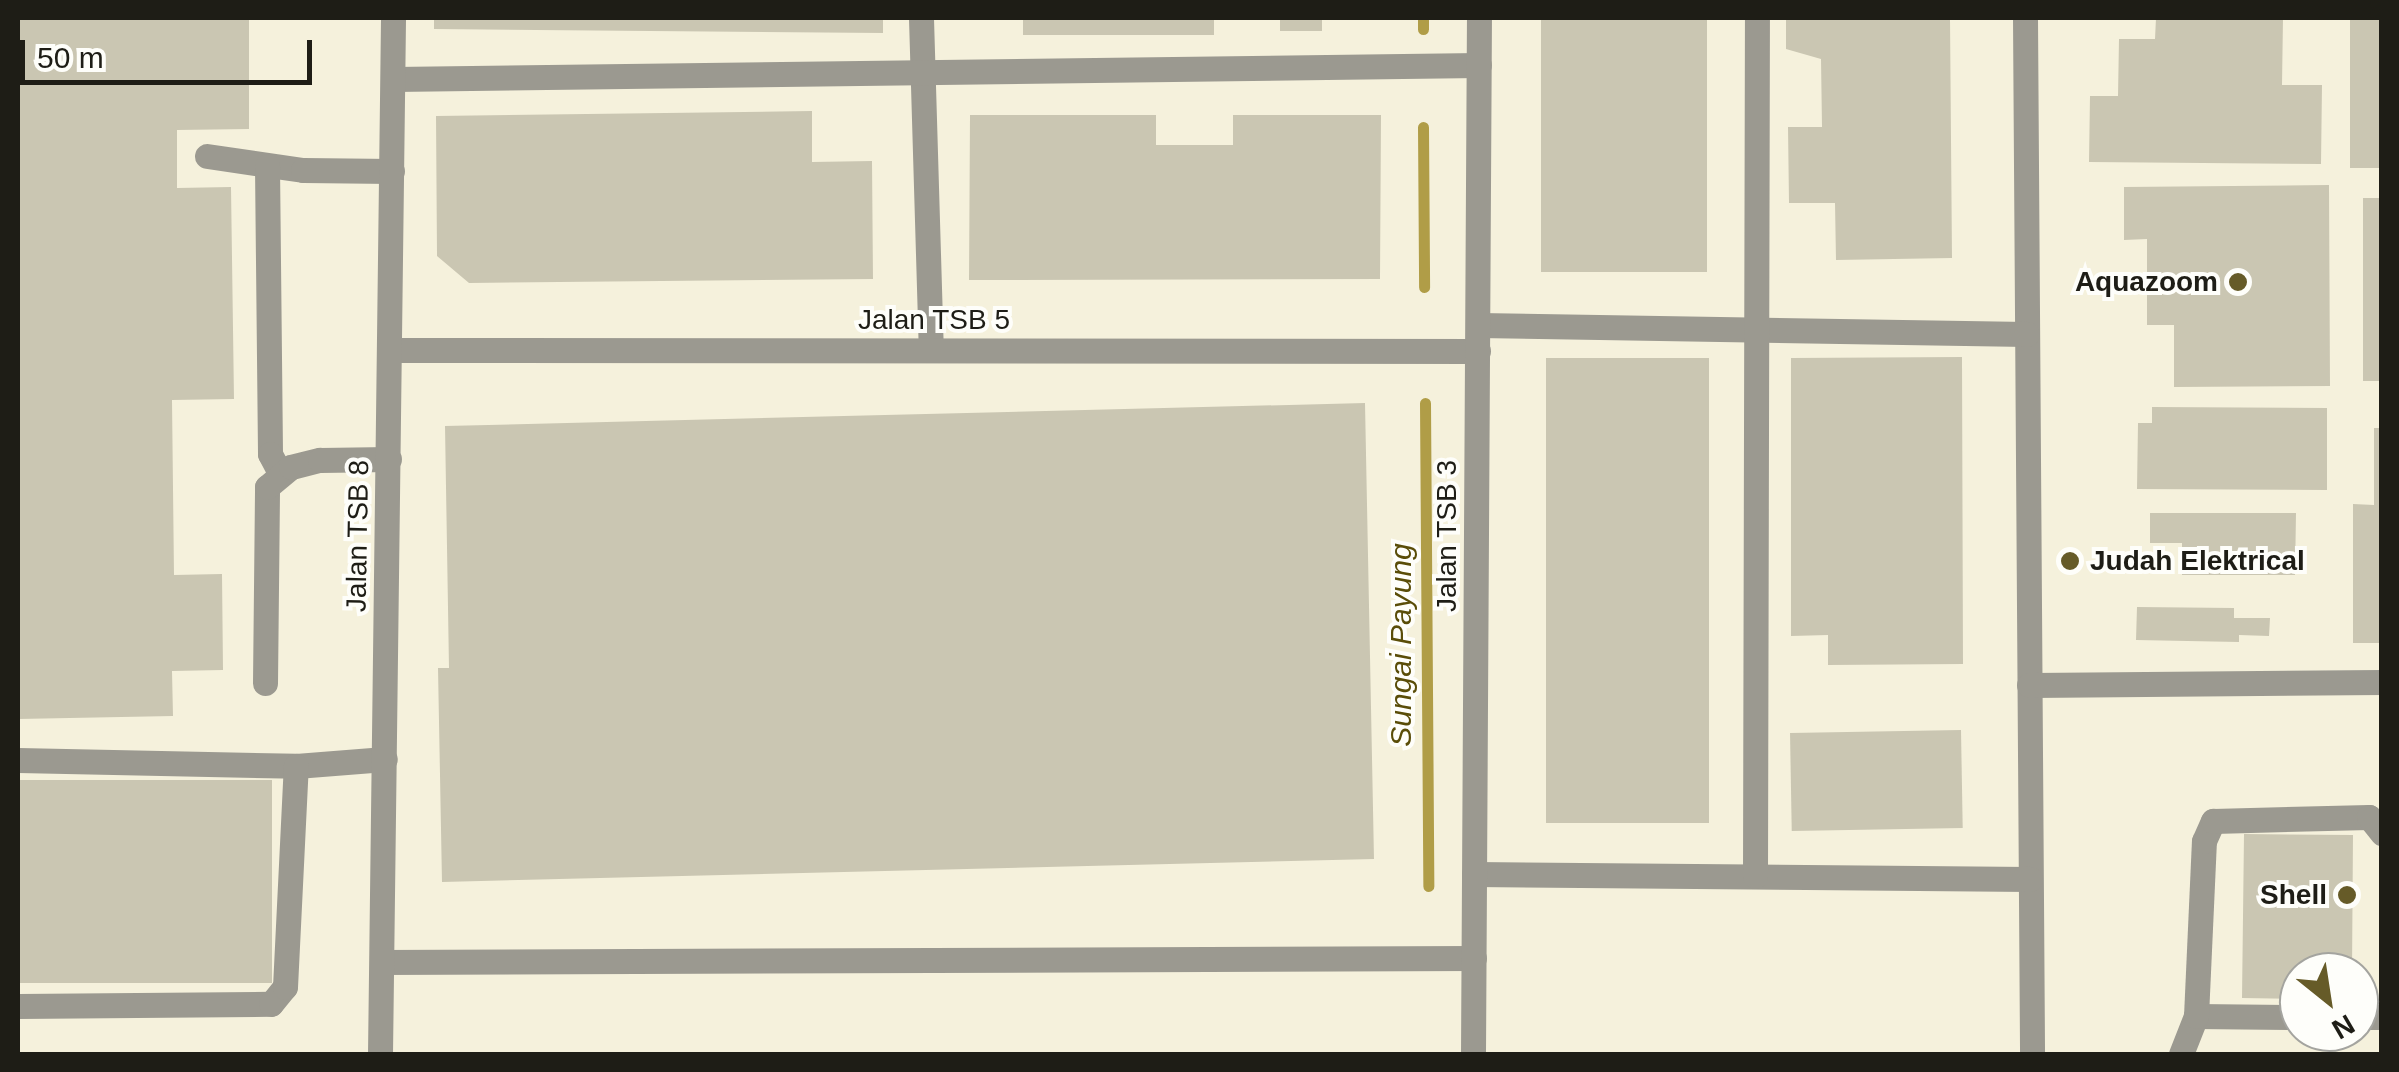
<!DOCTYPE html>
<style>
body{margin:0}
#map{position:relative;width:2399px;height:1072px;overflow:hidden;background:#f5f1dc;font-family:Helvetica,sans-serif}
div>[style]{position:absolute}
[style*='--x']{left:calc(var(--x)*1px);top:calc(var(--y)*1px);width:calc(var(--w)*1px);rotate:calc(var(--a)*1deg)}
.stream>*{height:11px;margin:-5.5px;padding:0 5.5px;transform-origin:5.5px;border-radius:5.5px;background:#b09d47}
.building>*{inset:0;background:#cac6b2;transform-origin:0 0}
.minor>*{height:25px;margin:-12.5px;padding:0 12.5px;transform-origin:12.5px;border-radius:12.5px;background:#9b9990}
.dots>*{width:28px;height:28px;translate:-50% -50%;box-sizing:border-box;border:5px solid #fefefa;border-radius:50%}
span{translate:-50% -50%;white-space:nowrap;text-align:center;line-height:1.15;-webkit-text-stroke:8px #fefefa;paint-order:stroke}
.poi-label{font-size:28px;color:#1e1d16;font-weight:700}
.right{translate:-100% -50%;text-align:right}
.left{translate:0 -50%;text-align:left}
.street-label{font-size:28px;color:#1e1d16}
.water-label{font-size:30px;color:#5a4d08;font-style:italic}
.frame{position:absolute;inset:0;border:20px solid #1e1d16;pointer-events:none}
.north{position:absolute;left:2279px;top:952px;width:100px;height:100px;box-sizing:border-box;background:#fefefa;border:2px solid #a4a49f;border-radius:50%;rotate:150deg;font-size:28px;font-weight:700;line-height:40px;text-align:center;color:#1e1d16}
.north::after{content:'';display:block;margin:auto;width:35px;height:45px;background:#665b28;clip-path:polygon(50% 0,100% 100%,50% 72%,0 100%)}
.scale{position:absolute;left:20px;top:40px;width:292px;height:45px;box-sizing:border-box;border:5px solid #1e1d16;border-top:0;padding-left:12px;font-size:30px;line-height:35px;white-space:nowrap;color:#1e1d16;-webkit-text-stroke:8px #fefefa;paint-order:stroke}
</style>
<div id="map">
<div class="stream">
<i style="--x:1423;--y:18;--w:11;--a:90"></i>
<i style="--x:1423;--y:127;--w:160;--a:89.6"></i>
<i style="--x:1425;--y:403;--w:483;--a:89.6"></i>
</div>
<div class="building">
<i style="clip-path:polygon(18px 18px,249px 18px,249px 129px,177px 130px,177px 188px,231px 187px,234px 399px,172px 400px,174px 575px,222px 574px,223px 670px,172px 671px,173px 716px,18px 719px)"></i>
<i style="clip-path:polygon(434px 18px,883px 18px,883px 33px,434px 29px)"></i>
<i style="left:1023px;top:18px;width:191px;height:17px"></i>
<i style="left:1280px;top:18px;width:42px;height:13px"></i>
<i style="left:1541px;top:18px;width:166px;height:254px"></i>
<i style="clip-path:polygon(1786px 18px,1950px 18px,1952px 258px,1836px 260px,1835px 203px,1789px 203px,1788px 127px,1822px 127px,1821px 59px,1786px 49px)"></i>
<i style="clip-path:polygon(2156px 18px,2283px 18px,2282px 85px,2322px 85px,2321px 164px,2089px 162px,2090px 96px,2118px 96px,2119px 39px,2155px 39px)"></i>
<i style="left:2350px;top:18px;width:32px;height:150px"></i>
<i style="clip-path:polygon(812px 111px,812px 162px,872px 161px,873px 279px,469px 283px,437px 256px,436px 116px)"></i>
<i style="clip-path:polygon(970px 115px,1156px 115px,1156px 145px,1233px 145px,1233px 115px,1381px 115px,1380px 279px,969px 280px)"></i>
<i style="clip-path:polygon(2329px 185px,2330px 386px,2174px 387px,2174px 325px,2147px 325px,2147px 239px,2124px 240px,2124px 187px)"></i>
<i style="left:2363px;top:198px;width:19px;height:183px"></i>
<i style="clip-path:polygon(1962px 357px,1963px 664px,1828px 665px,1828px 635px,1791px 636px,1791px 358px)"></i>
<i style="left:1709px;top:358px;width:465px;height:163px;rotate:90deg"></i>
<i style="clip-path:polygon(1365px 403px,1374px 859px,442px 882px,438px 668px,449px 668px,445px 426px)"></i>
<i style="clip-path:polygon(2152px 407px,2327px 408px,2327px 490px,2137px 489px,2138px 423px,2152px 423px)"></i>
<i style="clip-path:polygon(2374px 428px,2382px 428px,2382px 643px,2353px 643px,2353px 504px,2374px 505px)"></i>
<i style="clip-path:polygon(2150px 513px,2296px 513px,2295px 575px,2182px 575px,2182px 543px,2150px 543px)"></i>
<i style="clip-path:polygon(2137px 607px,2234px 608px,2234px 618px,2270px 618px,2269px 636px,2239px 635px,2239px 642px,2136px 640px)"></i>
<i style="left:1961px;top:730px;width:98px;height:171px;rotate:89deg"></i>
<i style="left:18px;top:780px;width:254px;height:203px"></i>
<i style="clip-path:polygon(2244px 834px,2353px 835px,2352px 972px,2299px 972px,2299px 999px,2242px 998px)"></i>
</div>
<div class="minor">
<i style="--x:921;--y:18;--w:332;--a:88.3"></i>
<i style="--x:2025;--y:18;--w:1036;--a:89.61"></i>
<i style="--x:394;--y:79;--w:1085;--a:-0.74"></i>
<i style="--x:207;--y:156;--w:97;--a:8.3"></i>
<i style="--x:303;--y:170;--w:89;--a:0.6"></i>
<i style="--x:267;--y:166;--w:288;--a:89.4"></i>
<i style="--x:270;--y:454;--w:21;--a:62"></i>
<i style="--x:1478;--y:325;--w:549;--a:0.94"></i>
<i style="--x:390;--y:350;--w:1088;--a:0.05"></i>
<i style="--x:265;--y:683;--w:196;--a:-89.4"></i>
<i style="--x:267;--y:487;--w:31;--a:-40"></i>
<i style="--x:291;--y:467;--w:30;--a:-14"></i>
<i style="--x:320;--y:460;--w:69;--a:-0.8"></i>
<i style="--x:2029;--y:685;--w:353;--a:-0.5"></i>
<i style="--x:18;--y:760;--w:278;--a:1.2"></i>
<i style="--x:296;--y:766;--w:89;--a:-4.5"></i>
<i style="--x:1474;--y:874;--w:556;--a:0.52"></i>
<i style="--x:1755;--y:876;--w:858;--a:-89.87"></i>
<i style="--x:382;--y:962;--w:1092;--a:-0.21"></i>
<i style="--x:18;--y:1006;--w:253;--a:-0.5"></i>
<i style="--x:271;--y:1004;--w:22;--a:-51"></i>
<i style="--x:285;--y:987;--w:221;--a:-87.2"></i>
<i style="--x:2196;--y:1016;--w:103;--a:0.6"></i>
<i style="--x:2359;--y:1017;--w:23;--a:0"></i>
<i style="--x:380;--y:1054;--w:1036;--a:-89.28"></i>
<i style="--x:1473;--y:1054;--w:1036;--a:-89.67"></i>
<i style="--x:2181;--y:1054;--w:41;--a:-68.5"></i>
<i style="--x:2196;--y:1016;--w:175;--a:-87.4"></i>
<i style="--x:2204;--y:841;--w:22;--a:-66"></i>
<i style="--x:2213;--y:821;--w:156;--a:-1.5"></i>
<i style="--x:2369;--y:817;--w:21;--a:51"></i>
</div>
<div class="dots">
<i style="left:2238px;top:282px;background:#665b28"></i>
<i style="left:2070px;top:561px;background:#665b28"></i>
<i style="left:2347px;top:895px;background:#665b28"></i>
</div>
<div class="poi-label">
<span class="right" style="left:2218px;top:282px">Aquazoom</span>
<span class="left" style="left:2090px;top:561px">Judah Elektrical</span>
<span class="right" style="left:2327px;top:895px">Shell</span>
</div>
<div class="street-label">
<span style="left:934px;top:320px">Jalan TSB 5</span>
<span style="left:358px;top:536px;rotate:-89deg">Jalan TSB 8</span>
<span style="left:1447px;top:536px;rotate:-90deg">Jalan TSB 3</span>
</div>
<div class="water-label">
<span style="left:1401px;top:645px;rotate:-90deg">Sungai Payung</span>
</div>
<div class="frame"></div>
<div class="north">N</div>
<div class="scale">50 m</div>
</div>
